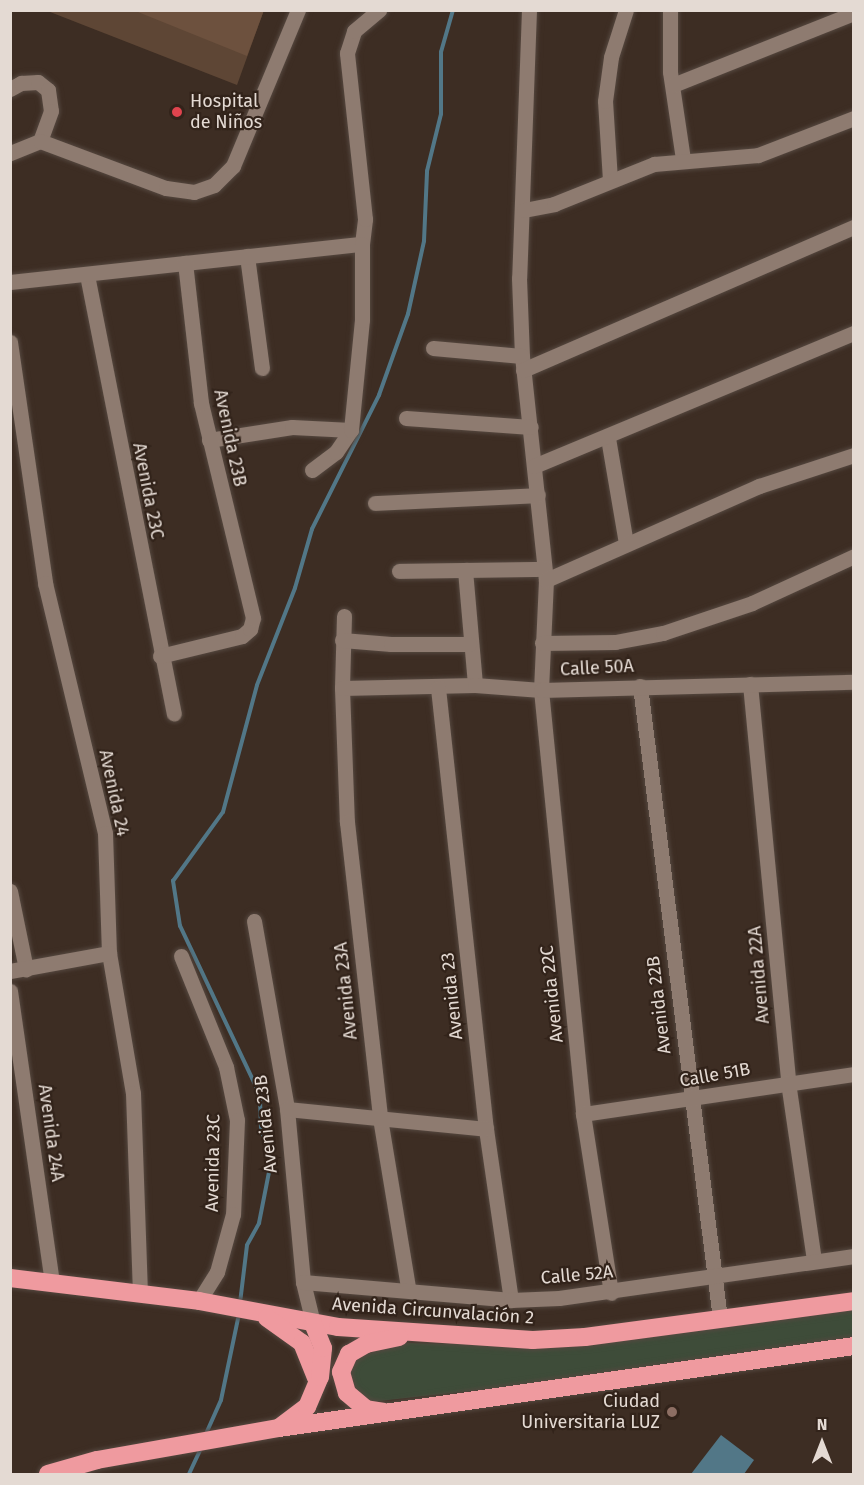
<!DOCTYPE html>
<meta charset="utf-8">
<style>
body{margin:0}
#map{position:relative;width:864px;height:1485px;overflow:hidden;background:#3d2d23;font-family:"Fira Sans",sans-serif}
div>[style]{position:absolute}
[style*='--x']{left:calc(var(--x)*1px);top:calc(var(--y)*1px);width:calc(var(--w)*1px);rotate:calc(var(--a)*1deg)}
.green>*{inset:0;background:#3e4c39}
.water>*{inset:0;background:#527787}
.stream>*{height:4px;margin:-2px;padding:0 2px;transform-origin:2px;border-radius:2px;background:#527787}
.roads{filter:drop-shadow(0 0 2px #554840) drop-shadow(0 0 2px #554840)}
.minor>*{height:15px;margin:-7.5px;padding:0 7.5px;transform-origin:7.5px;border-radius:7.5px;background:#8e7b70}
.highway>*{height:18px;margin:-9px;padding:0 9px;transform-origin:9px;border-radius:9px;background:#ef9a9f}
.wall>*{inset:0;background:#5e4635}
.building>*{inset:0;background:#6d513e}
.dots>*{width:16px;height:16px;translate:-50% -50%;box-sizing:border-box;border:3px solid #32231a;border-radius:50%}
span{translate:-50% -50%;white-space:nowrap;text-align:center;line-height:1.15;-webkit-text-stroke:4.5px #32231a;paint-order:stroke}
.poi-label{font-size:18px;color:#e4dad3}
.left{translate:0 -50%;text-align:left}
.right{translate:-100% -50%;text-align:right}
.street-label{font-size:18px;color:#e4dad3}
.frame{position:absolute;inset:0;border:12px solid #e4dad3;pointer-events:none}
.north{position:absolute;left:792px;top:1413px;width:60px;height:60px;-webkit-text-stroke:4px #32231a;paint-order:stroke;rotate:0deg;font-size:16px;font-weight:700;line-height:24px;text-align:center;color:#e4dad3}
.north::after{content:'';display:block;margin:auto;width:21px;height:27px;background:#e4dad3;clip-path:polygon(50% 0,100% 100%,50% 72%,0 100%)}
</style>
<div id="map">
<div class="green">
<i style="clip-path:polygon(853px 1307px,853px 1337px,563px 1381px,370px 1402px,356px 1393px,349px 1376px,353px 1360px,369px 1349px,408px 1343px,559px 1346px)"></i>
</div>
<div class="water">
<i style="clip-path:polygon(721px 1435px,754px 1460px,744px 1474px,691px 1474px)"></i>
</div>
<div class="stream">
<i style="--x:240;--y:1303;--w:58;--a:-83.1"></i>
<i style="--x:247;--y:1245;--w:25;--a:-61"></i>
<i style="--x:259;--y:1223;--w:62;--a:-78.9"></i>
<i style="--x:271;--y:1162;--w:35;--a:-106"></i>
<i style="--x:261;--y:1128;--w:33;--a:-92"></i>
<i style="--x:260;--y:1095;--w:187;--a:-115.3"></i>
<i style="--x:180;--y:926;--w:46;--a:-98.8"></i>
<i style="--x:173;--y:881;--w:85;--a:-54.1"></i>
<i style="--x:223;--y:812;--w:131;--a:-75"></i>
<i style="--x:257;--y:685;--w:104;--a:-68.6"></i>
<i style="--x:295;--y:588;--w:61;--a:-73.9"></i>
<i style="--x:312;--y:529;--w:150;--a:-63.4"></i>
<i style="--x:379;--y:395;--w:86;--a:-70.3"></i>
<i style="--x:408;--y:314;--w:75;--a:-77.6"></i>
<i style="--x:424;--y:241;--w:70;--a:-87.5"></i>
<i style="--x:427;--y:171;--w:59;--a:-76.2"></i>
<i style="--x:441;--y:114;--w:62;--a:-90"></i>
<i style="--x:441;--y:52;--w:44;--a:-74.1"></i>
<i style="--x:205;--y:1436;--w:39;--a:-66"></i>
<i style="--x:221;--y:1400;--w:88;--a:-78.2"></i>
<i style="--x:189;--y:1474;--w:31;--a:-65"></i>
</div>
<div class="roads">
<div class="minor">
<i style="--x:529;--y:10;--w:268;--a:92.1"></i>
<i style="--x:519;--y:278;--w:78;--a:87.8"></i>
<i style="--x:522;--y:356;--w:225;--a:83.9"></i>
<i style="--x:546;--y:580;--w:110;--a:92.6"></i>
<i style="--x:541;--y:690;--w:426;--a:84.3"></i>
<i style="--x:583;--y:1114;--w:181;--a:81.1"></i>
<i style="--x:670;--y:10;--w:62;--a:90"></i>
<i style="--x:670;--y:72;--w:88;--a:81.5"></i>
<i style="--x:673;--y:85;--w:195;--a:-21.7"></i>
<i style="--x:10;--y:89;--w:13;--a:-29"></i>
<i style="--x:21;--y:83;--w:17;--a:-3"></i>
<i style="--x:38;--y:82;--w:13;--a:39"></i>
<i style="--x:48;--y:90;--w:21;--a:82"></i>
<i style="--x:51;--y:111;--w:32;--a:110"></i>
<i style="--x:40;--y:141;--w:32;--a:158"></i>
<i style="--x:40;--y:141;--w:134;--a:20.5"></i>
<i style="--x:166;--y:188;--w:28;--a:8"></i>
<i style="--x:194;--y:192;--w:21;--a:-19"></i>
<i style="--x:214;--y:185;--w:27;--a:-45"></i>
<i style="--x:233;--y:166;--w:169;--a:-67.4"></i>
<i style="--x:610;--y:180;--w:79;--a:-93.6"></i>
<i style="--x:605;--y:101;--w:44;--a:-82.2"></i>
<i style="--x:611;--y:57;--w:49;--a:-72.3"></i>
<i style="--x:524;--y:210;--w:31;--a:-11"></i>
<i style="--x:554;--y:204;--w:108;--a:-21.8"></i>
<i style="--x:654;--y:164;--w:104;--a:-4.9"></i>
<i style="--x:758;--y:155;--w:103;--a:-21.1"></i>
<i style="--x:247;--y:256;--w:113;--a:82.4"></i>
<i style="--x:87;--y:275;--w:447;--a:78.8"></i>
<i style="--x:10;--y:282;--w:354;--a:-6.2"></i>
<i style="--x:362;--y:244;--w:25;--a:-83"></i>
<i style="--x:365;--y:219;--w:167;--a:-96.2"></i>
<i style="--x:347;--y:53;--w:23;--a:-72"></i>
<i style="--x:354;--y:31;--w:33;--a:-40"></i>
<i style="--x:10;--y:342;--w:244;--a:81.7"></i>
<i style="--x:45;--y:583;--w:257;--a:76.5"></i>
<i style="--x:105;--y:833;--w:120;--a:88.1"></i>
<i style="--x:109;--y:953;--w:142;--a:80.3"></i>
<i style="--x:133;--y:1093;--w:200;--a:88"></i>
<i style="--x:433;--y:348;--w:89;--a:5.1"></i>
<i style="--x:523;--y:370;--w:361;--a:-23.4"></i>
<i style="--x:406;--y:418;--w:125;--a:4.1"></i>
<i style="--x:608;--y:438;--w:107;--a:80.3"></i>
<i style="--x:209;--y:440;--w:84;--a:-8.9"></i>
<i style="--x:292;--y:427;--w:59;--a:2.9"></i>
<i style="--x:534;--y:466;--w:347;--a:-22.6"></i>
<i style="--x:312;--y:470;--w:30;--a:-37"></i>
<i style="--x:336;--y:452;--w:27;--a:-56"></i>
<i style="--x:351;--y:430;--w:111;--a:-84.3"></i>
<i style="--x:362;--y:320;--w:76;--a:-90"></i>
<i style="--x:375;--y:503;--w:163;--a:-2.8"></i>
<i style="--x:465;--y:570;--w:115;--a:85"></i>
<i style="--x:399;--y:571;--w:145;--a:-0.8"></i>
<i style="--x:546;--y:580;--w:233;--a:-23.8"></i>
<i style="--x:759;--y:486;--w:100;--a:-18.1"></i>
<i style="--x:344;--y:616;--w:72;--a:91.6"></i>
<i style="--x:342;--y:688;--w:134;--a:87.9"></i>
<i style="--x:347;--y:822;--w:298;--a:83.6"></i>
<i style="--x:380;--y:1118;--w:172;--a:80.6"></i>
<i style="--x:342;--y:640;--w:49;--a:4.7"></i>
<i style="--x:391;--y:644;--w:78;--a:0"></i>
<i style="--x:542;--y:643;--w:73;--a:-0.8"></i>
<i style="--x:615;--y:642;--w:49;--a:-10.6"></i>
<i style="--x:663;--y:633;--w:94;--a:-18.6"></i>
<i style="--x:752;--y:603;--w:112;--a:-24.7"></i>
<i style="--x:160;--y:656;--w:84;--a:-13.7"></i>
<i style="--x:242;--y:636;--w:11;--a:-41"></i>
<i style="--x:250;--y:629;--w:11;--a:-75"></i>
<i style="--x:253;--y:618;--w:221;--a:-103.6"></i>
<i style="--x:201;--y:403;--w:141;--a:-96.5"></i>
<i style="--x:750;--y:684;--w:400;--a:84.5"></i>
<i style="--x:788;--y:1082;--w:181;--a:81.7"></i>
<i style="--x:640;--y:686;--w:637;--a:82.79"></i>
<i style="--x:342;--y:688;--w:133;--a:-1.3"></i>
<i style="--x:475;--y:685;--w:66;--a:4.3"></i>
<i style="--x:541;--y:690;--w:313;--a:-1.5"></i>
<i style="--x:438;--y:688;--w:444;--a:83.8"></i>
<i style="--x:486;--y:1129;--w:173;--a:81.7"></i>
<i style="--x:10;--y:891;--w:80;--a:78.4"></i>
<i style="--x:254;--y:921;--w:191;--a:80"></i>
<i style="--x:287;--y:1109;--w:174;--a:84.7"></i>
<i style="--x:303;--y:1282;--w:42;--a:76.3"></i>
<i style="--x:181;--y:956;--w:120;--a:67.9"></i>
<i style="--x:226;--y:1067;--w:54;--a:78.3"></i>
<i style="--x:237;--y:1120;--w:94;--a:92.4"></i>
<i style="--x:233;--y:1214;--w:60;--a:105.4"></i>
<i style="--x:217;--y:1272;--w:34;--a:122"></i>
<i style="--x:10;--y:971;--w:101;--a:-10.3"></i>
<i style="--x:10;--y:991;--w:293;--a:81.8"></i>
<i style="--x:287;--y:1109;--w:200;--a:5.7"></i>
<i style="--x:583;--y:1114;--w:274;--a:-8.4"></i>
<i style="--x:303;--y:1282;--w:209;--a:4.9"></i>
<i style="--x:511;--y:1300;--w:48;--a:-2.4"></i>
<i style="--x:559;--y:1298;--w:298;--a:-8.1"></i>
</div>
<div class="highway">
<i style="--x:10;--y:1278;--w:190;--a:6.9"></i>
<i style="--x:199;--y:1301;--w:141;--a:10.6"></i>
<i style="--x:338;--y:1327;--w:195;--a:3.8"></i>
<i style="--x:533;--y:1340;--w:52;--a:-3.3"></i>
<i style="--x:585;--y:1337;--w:271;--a:-7.6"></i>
<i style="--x:267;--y:1318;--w:43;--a:35.5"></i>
<i style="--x:302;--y:1343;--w:37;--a:68"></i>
<i style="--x:384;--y:1412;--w:18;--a:-171"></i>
<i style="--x:366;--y:1409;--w:25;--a:-140"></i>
<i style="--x:347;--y:1393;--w:22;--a:-106"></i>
<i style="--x:341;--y:1372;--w:20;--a:-66"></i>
<i style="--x:349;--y:1354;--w:20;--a:-30"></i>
<i style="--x:366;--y:1344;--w:34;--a:-12"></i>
<i style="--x:280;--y:1427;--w:34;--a:-37"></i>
<i style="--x:307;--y:1407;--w:33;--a:-67"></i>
<i style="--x:320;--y:1377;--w:29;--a:-84"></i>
<i style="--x:323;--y:1348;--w:27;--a:-112"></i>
<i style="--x:48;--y:1474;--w:51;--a:-15.9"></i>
<i style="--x:97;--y:1460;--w:185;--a:-10"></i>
<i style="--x:279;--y:1428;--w:581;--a:-8.12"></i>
</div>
</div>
<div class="wall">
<i style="clip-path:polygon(45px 10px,264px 10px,237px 85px)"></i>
</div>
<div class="building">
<i style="clip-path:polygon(133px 10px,264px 10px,247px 56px)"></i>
</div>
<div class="dots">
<i style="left:177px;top:112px;background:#e0444e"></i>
<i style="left:672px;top:1412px;background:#8d6e63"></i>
</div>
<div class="poi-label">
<span class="left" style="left:190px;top:112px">Hospital<br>de Niños</span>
<span class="right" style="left:660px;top:1412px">Ciudad<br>Universitaria LUZ</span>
</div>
<div class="street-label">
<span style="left:230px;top:438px;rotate:78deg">Avenida 23B</span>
<span style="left:148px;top:491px;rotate:79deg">Avenida 23C</span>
<span style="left:597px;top:668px;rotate:-3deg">Calle 50A</span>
<span style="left:114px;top:793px;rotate:78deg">Avenida 24</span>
<span style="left:759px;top:975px;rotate:-95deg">Avenida 22A</span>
<span style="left:346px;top:991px;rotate:-96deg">Avenida 23A</span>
<span style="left:552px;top:994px;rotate:-96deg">Avenida 22C</span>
<span style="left:452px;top:996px;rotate:-96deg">Avenida 23</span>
<span style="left:659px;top:1005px;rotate:-97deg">Avenida 22B</span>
<span style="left:715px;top:1075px;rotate:-10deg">Calle 51B</span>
<span style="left:266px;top:1124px;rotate:-96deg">Avenida 23B</span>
<span style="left:51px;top:1133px;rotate:82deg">Avenida 24A</span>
<span style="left:213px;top:1163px;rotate:-89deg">Avenida 23C</span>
<span style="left:577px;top:1275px;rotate:-5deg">Calle 52A</span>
<span style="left:433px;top:1311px;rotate:4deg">Avenida Circunvalación 2</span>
</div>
<div class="frame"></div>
<div class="north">N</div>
</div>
